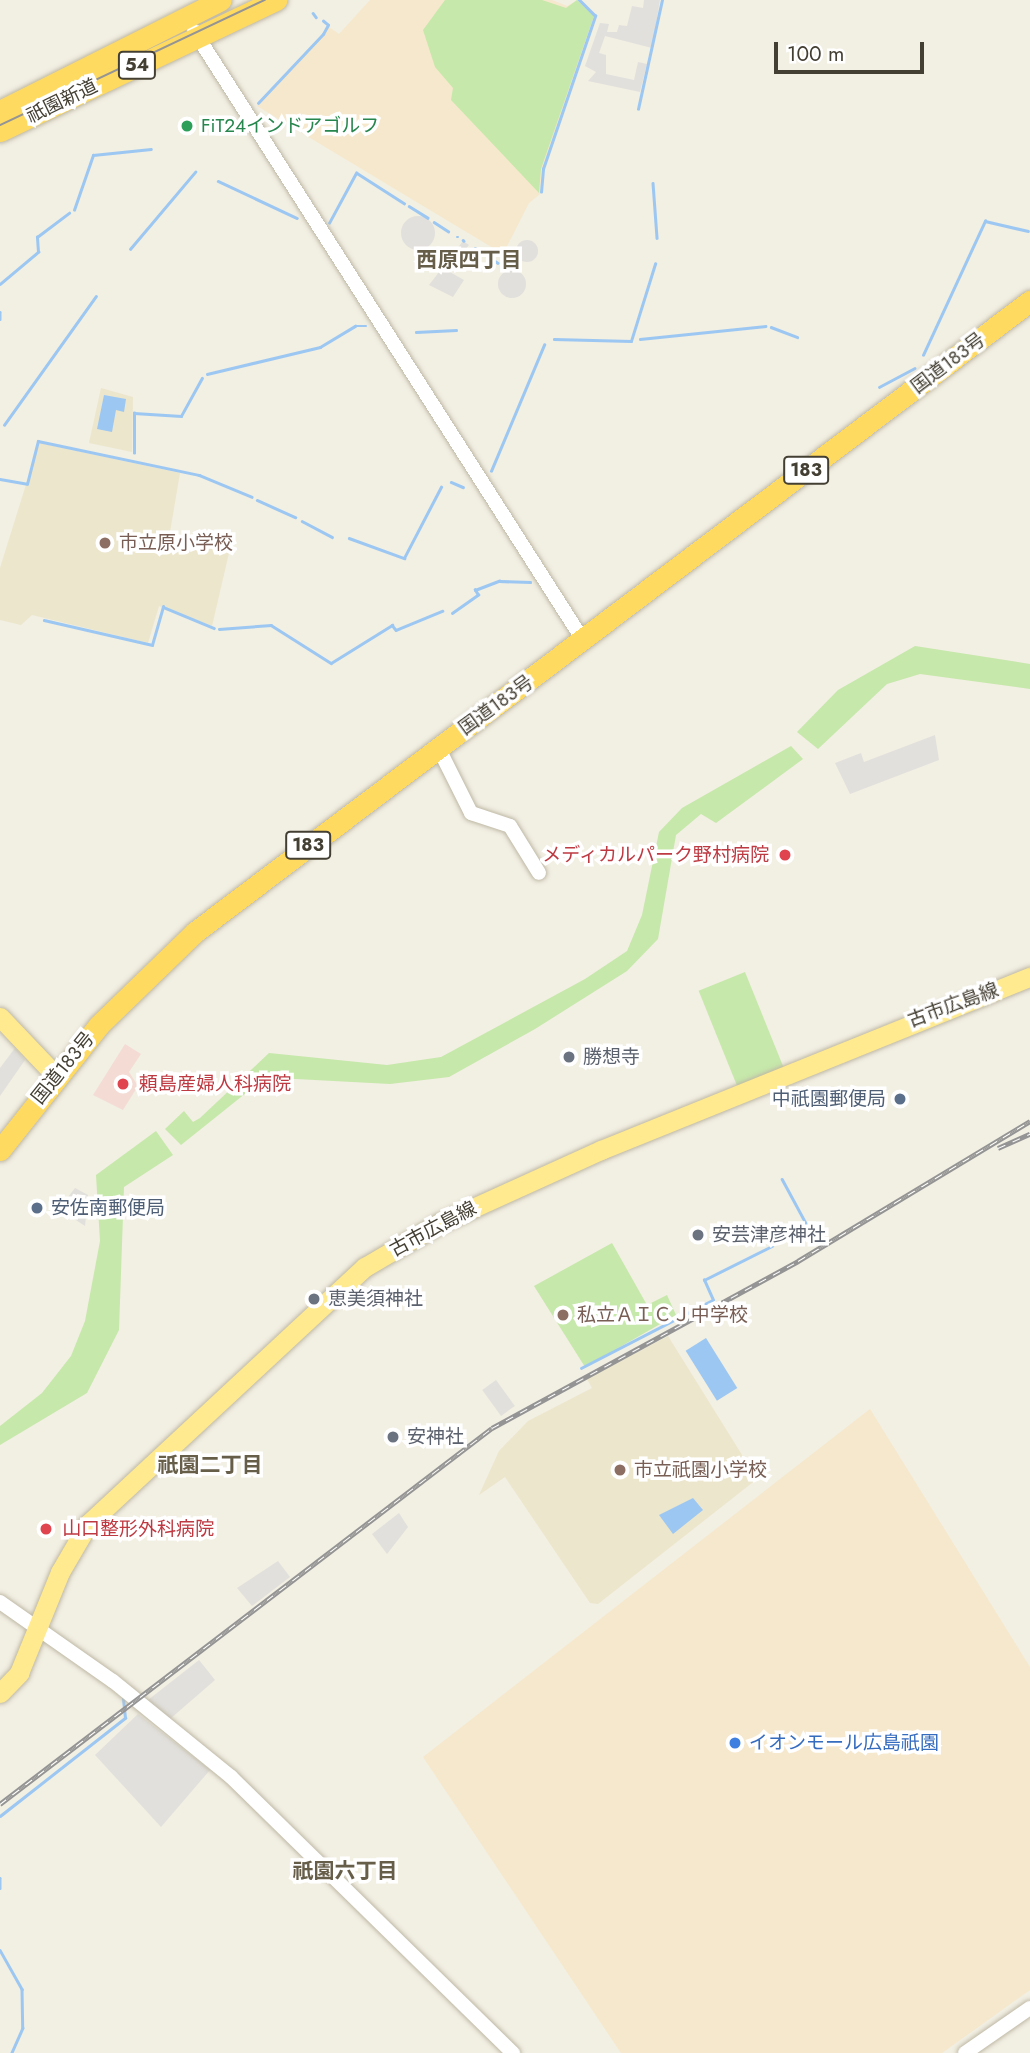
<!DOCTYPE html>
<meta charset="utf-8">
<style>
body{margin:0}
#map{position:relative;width:1030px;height:2053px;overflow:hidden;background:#f2efe3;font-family:Jost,"Noto Sans JP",sans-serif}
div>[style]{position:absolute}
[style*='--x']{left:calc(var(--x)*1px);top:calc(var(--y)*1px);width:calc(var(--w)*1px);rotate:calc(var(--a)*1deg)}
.commercial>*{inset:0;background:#f6e8cc}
.education>*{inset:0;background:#ece6cc}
.medical>*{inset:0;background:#f4dcd5}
.green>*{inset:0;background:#c6e8aa;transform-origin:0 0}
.parking>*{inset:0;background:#e2e0dc;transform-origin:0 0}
.round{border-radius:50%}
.water>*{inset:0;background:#9cc7f2;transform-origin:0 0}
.stream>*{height:2.5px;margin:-1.25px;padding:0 1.25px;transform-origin:1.25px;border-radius:1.25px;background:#9cc7f2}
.roads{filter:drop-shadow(0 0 2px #beb8a5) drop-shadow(0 0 2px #beb8a5)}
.minor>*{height:14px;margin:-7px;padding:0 7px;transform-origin:7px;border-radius:7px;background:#fff}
.major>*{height:19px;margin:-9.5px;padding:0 9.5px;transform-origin:9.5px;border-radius:9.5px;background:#ffea8f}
.highway>*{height:21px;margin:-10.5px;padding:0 10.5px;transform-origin:10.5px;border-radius:10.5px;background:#ffda61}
.tram>*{height:2px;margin:-1px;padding:0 1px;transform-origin:1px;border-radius:1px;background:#949494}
.rail>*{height:5px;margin-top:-2.5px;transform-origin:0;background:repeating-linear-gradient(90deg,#fff 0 8px,#949494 0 16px);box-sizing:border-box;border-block:2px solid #949494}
.dots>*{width:19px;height:19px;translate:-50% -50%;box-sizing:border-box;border:4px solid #fff;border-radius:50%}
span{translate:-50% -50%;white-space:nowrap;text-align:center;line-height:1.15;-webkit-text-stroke:7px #fff;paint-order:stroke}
.shield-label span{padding:2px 5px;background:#fff;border:2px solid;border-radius:5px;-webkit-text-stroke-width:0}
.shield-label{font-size:18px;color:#443f33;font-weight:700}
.street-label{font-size:19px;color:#443f33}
.leisure-label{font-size:19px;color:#27864d}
.left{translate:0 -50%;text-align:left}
.education-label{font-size:19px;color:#785e54}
.health-label{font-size:19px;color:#be3a42}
.right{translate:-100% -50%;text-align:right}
.worship-label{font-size:19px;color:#5b616d}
.service-label{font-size:19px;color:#4e5e75}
.shop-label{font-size:19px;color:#366cbe}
.neighbourhood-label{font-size:21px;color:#675e4a;font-weight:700}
.scale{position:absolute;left:774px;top:42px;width:150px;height:32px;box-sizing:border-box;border:4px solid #443f33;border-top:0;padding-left:9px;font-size:21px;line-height:24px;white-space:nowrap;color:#443f33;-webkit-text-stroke:5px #fff;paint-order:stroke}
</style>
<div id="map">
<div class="commercial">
<i style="clip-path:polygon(370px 0,552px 0,567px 6px,578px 0,594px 16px,542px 170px,540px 194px,529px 203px,503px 254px,257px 106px,329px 27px,339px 34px)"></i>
<i style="clip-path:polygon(870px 1409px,1030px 1667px,1030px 1990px,942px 2053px,621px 2053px,423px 1757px)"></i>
</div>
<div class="education">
<i style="clip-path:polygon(101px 388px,133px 397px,132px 452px,89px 443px)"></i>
<i style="clip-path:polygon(39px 443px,180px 473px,170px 532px,229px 553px,212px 626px,159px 606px,148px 643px,32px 615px,21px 625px,0 620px,0 568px)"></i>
<i style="clip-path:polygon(668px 1336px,757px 1479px,598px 1604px,590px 1603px,505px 1477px,479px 1495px,499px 1451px,528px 1421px,592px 1388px,587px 1379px)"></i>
</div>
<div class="medical">
<i style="clip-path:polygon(125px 1044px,141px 1054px,129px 1072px,138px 1086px,123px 1110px,93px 1095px)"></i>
</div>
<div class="green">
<i style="clip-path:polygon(445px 0,542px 0,566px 8px,577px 0,594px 16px,541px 169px,539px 193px,451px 100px,453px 88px,435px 67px,423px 30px)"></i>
<i style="clip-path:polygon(915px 646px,1030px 664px,1030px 689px,920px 674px,887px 684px,818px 749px,797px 732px,838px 690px)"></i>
<i style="clip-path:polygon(791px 746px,803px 759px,716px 823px,701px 814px,676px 835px,658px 939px,627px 971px,535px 1029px,449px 1077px,390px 1084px,277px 1078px,246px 1093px,181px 1145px,165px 1129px,184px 1111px,193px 1122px,200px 1118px,269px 1053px,387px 1065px,441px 1057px,585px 979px,627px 951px,642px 915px,659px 832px,682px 808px)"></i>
<i style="left:745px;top:972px;width:106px;height:50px;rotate:68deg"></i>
<i style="clip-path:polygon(156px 1131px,173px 1155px,124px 1187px,119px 1330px,87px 1393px,0 1445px,0 1426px,42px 1393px,71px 1356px,85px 1321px,100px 1241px,96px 1175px)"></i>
<i style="clip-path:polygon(612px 1243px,647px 1305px,667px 1295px,676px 1315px,585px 1367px,534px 1286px)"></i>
</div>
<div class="parking">
<i style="clip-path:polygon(644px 0,660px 0,652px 48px,605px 36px,599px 53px,606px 55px,606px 74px,634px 80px,638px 62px,647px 64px,640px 92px,588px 81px,596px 72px,585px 66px,600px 23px,609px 24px,607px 32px,617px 32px,619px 25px,627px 26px,632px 6px,643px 8px)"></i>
<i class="round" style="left:401px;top:216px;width:34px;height:34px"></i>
<i class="round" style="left:516px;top:240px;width:22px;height:22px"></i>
<i style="clip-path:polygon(463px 241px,469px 245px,448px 271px,464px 280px,453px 297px,429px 285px)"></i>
<i class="round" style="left:498px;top:270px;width:28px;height:28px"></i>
<i style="clip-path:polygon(935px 735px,939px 760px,850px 794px,835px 763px,861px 753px,864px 762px)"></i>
<i style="clip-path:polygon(15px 1048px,25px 1060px,0 1096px,0 1068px)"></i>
<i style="clip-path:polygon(75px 1188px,88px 1195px,85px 1226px,59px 1209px)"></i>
<i style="left:496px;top:1380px;width:32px;height:17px;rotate:54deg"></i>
<i style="clip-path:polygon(399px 1513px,408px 1527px,387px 1554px,372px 1534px)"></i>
<i style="clip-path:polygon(278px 1561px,290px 1577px,252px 1606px,237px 1588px)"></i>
<i style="clip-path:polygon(199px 1660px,215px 1680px,170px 1719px,148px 1700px)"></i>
<i style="clip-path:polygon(138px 1714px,210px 1770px,161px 1827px,95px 1755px)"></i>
</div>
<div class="water">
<i style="clip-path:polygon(104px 395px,126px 399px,124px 412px,116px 410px,112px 432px,97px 429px)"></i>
<i style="left:706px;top:1338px;width:59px;height:24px;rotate:58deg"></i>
<i style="clip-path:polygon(693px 1498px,703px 1510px,673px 1534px,659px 1515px)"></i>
</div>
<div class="stream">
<i style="--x:313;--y:13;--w:5;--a:53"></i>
<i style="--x:258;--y:103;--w:95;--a:-46.7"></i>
<i style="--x:323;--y:34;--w:10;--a:-61"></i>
<i style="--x:328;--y:25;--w:6;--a:-141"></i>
<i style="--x:638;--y:109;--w:112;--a:-77.6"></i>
<i style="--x:357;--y:173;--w:56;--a:32.6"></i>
<i style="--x:218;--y:181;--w:87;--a:25.1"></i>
<i style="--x:653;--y:183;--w:55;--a:85.8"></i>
<i style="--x:541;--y:192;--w:23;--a:-85"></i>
<i style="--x:543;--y:169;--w:162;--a:-71.2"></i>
<i style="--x:595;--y:16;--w:23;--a:-135"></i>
<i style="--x:409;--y:206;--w:22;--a:32"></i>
<i style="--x:74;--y:210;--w:58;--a:-70.9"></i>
<i style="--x:93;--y:155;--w:58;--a:-5.9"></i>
<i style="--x:434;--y:222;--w:17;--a:33"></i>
<i style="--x:329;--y:223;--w:57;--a:-61.6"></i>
<i style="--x:457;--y:237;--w:1;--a:0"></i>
<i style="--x:463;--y:240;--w:1;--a:45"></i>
<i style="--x:475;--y:248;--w:27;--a:33"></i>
<i style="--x:130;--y:249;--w:101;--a:-49.8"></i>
<i style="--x:0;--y:284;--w:50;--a:-40.1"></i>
<i style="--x:38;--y:252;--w:15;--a:-94"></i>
<i style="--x:37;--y:237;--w:40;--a:-37"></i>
<i style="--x:0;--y:312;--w:7;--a:90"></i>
<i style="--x:771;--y:327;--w:28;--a:21"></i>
<i style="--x:416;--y:332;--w:40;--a:-2.9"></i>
<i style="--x:554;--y:339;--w:77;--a:1.5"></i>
<i style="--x:631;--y:341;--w:81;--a:-72.7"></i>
<i style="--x:640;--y:339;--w:126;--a:-5.9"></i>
<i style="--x:923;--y:355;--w:148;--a:-65.2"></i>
<i style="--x:985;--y:221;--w:44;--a:13.1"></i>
<i style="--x:207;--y:374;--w:116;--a:-13.4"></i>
<i style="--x:320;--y:347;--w:41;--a:-31"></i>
<i style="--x:355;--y:326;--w:11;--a:0"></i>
<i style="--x:879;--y:387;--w:40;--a:-28"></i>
<i style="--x:4;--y:425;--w:158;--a:-54.5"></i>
<i style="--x:134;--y:453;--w:40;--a:-90"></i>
<i style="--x:134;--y:413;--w:47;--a:3.7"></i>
<i style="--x:181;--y:416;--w:43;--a:-61.1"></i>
<i style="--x:491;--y:471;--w:137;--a:-67.2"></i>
<i style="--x:0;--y:479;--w:27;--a:10"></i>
<i style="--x:27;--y:484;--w:44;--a:-75.7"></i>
<i style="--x:38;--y:441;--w:165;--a:11.9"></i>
<i style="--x:199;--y:475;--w:57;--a:22.5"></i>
<i style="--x:451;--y:482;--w:13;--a:23"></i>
<i style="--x:257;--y:500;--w:42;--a:24.1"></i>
<i style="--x:302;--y:521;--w:34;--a:28"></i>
<i style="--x:349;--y:538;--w:59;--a:20"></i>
<i style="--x:404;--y:558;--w:80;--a:-62.5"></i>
<i style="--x:452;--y:613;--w:32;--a:-35"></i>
<i style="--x:478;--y:595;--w:6;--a:-121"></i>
<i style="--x:475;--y:590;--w:26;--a:-21"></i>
<i style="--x:499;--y:581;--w:31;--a:2"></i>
<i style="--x:44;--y:620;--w:111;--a:13"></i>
<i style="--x:152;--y:645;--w:40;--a:-74"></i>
<i style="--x:163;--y:607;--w:55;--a:22.4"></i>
<i style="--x:219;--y:629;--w:52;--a:-4.4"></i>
<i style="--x:271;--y:625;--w:71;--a:32.3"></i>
<i style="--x:331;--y:663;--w:72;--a:-31.9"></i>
<i style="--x:392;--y:625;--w:6;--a:51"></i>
<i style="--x:396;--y:630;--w:50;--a:-22.4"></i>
<i style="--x:779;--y:1242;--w:32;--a:-26"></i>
<i style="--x:808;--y:1228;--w:55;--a:-118.4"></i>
<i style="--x:581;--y:1368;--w:148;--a:-27.3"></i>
<i style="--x:713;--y:1300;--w:22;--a:-114"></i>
<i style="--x:704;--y:1280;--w:76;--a:-26.6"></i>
<i style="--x:0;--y:1816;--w:159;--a:-38.1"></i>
<i style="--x:125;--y:1718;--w:19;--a:-96"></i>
<i style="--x:0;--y:1878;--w:10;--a:90"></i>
<i style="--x:0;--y:1950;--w:45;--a:60.6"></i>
<i style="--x:22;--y:1989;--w:39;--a:89"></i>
<i style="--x:23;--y:2028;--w:27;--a:114"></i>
</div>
<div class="roads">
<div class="minor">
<i style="--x:194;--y:31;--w:723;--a:57.43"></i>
<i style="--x:438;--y:747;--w:74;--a:63.4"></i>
<i style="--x:471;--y:813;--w:41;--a:18.4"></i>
<i style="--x:510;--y:826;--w:55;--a:58.3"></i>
<i style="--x:0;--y:1602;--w:138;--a:35"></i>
<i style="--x:113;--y:1681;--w:152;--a:39.1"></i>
<i style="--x:231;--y:1777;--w:395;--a:44.4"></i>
<i style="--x:965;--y:2053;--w:79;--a:-34.7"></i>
</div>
<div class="major">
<i style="--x:0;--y:1017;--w:79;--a:46.5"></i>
<i style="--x:0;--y:1693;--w:28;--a:-46"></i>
<i style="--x:19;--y:1673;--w:109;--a:-67.9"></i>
<i style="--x:60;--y:1572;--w:56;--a:-59.7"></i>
<i style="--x:88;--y:1524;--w:378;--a:-42.9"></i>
<i style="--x:365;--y:1267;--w:87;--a:-30.4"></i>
<i style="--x:440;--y:1223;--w:177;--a:-24.4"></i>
<i style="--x:601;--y:1150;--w:463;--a:-22"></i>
</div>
<div class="highway">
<i style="--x:0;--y:111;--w:247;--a:-26.7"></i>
<i style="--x:0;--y:131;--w:306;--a:-25.4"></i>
<i style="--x:0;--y:1150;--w:159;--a:-51.6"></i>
<i style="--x:99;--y:1025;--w:134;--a:-44.1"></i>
<i style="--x:195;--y:932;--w:1047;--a:-37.08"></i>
</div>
</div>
<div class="tram">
<i style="--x:0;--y:125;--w:293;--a:-25.3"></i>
</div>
<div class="rail">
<i style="--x:998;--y:1148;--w:35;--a:-24"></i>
<i style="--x:0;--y:1804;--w:619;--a:-37.39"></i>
<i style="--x:492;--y:1428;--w:349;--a:-28.6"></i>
<i style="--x:798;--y:1261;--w:271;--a:-31.1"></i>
</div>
<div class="dots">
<i style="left:187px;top:126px;background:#2e9e5b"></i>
<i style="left:105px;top:543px;background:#8d6e63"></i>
<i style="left:785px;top:855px;background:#e0444e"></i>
<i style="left:569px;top:1057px;background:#6b7280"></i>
<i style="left:123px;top:1084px;background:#e0444e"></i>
<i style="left:900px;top:1099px;background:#5c6f8a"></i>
<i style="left:37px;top:1208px;background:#5c6f8a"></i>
<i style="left:698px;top:1235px;background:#6b7280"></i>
<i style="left:314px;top:1299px;background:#6b7280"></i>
<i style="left:563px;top:1315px;background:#8d6e63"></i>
<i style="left:393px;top:1437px;background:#6b7280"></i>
<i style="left:620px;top:1470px;background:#8d6e63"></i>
<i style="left:46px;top:1529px;background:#e0444e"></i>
<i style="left:735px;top:1743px;background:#3f7fe0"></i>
</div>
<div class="shield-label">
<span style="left:137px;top:65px">54</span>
<span style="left:806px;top:470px">183</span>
<span style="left:308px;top:845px">183</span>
</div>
<div class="street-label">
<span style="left:62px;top:101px;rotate:-26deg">祇園新道</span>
<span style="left:948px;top:363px;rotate:-37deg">国道183号</span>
<span style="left:496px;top:705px;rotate:-36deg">国道183号</span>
<span style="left:953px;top:1005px;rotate:-20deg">古市広島線</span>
<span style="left:63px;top:1068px;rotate:-51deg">国道183号</span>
<span style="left:433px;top:1229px;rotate:-28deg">古市広島線</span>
</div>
<div class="leisure-label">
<span class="left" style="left:201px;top:126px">FiT24インドアゴルフ</span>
</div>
<div class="education-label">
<span class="left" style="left:119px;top:543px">市立原小学校</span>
<span class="left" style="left:577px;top:1315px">私立ＡＩＣＪ中学校</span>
<span class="left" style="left:634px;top:1470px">市立祇園小学校</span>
</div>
<div class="health-label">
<span class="right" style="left:769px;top:855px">メディカルパーク野村病院</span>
<span class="left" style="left:139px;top:1084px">頼島産婦人科病院</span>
<span class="left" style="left:62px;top:1529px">山口整形外科病院</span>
</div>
<div class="worship-label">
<span class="left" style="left:583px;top:1057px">勝想寺</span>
<span class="left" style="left:712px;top:1235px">安芸津彦神社</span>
<span class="left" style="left:328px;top:1299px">恵美須神社</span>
<span class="left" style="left:407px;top:1437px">安神社</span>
</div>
<div class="service-label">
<span class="right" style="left:886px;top:1099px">中祇園郵便局</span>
<span class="left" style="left:51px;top:1208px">安佐南郵便局</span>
</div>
<div class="shop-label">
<span class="left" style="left:749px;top:1743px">イオンモール広島祇園</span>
</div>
<div class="neighbourhood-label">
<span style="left:469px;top:260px">西原四丁目</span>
<span style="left:210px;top:1465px">祇園二丁目</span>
<span style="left:345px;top:1871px">祇園六丁目</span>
</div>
<div class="scale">100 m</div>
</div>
